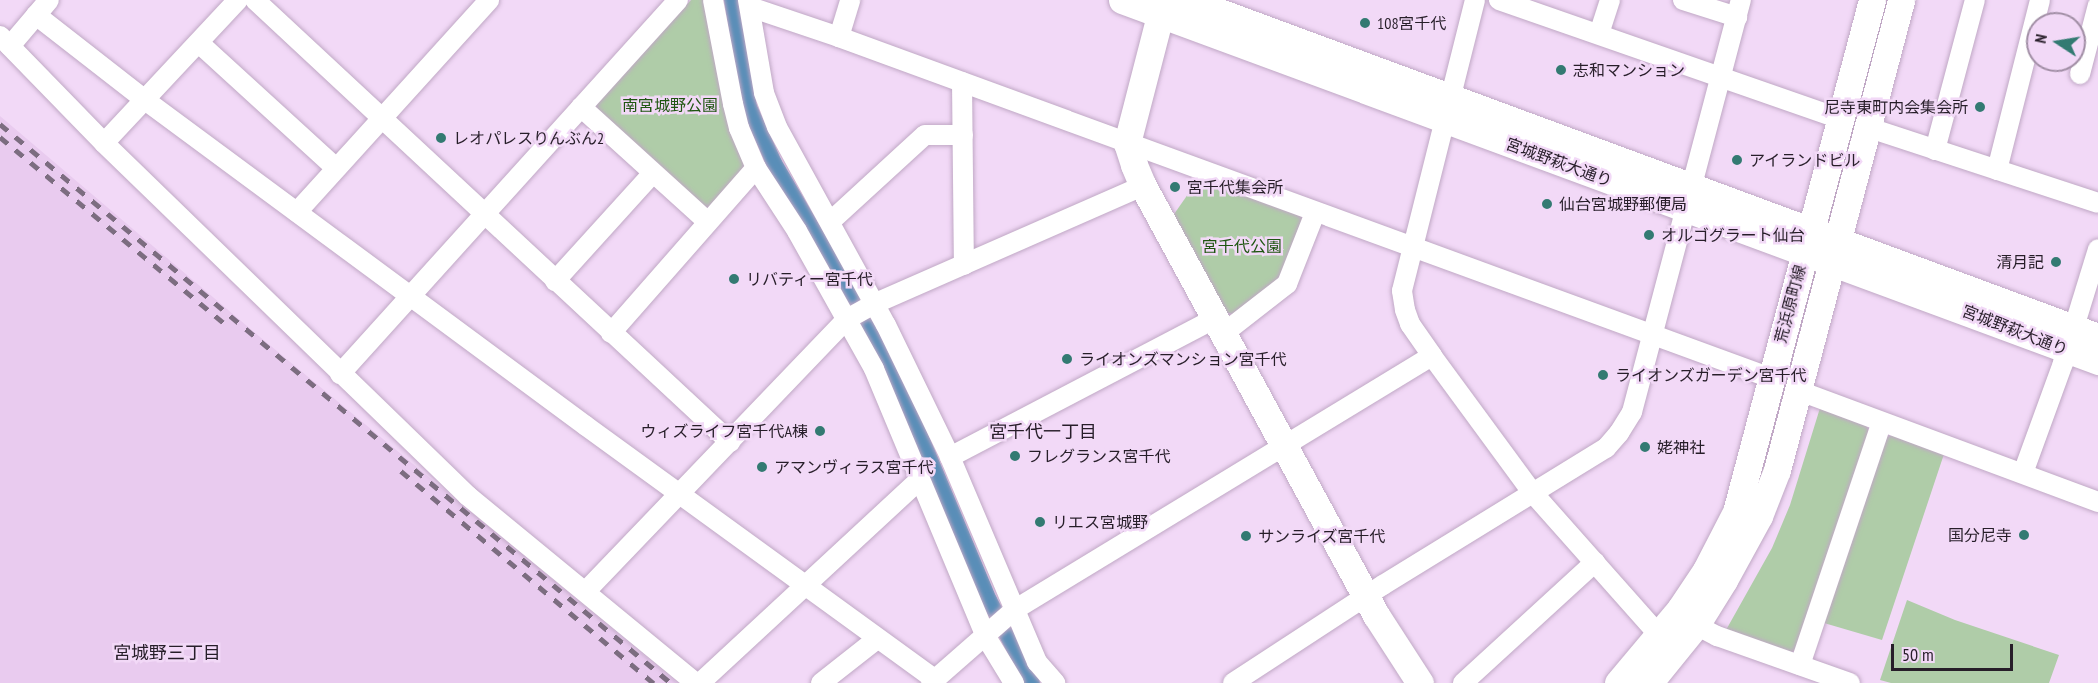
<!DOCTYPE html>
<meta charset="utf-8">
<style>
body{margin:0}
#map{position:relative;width:2098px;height:683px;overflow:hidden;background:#f2d9f7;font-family:"PT Sans Narrow","Noto Sans JP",sans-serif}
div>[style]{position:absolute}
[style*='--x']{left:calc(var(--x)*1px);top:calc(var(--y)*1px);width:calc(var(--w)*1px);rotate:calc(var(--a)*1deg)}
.built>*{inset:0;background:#e9cbef}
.green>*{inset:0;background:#afcca8}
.canal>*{height:16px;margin:-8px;padding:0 8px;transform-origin:8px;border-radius:8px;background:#598eb8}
.roads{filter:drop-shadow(0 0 2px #c0a8c5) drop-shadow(0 0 2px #c0a8c5)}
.street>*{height:20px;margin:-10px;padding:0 10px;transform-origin:10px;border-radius:10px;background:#fff}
.secondary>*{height:27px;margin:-13.5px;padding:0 13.5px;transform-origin:13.5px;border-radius:13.5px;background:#fff}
.rail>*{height:4.5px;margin-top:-2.25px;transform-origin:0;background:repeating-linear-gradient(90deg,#7c6d80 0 10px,transparent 0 20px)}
.dots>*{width:16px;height:16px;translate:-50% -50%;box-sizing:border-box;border:3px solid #f2d9f7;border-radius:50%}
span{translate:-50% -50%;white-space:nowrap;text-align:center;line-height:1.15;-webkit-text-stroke:5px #f2d9f7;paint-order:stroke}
.poi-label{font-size:16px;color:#271e29}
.left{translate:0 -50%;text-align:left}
.right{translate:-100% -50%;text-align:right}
.park-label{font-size:16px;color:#1f5611}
.street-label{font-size:16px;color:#271e29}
.neighbourhood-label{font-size:18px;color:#271e29}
.north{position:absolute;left:2026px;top:12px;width:60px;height:60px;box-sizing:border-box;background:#f2d9f7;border:2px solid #a18ea5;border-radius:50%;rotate:282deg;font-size:16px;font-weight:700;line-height:24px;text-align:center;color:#271e29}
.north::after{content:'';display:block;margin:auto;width:21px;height:27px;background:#337a72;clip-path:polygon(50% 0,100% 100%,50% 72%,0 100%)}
.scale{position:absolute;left:1891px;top:644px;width:122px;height:27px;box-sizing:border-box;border:3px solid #271e29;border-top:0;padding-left:8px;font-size:18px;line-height:21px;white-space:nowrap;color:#271e29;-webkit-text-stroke:4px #f2d9f7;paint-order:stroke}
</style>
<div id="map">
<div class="built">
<i style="clip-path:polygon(0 116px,254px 332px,677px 683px,0 683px)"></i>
</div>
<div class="green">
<i style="clip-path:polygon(691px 0,708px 0,746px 159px,745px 174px,713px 211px,703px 212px,596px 112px,596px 102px)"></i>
<i style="clip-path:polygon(1200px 177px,1302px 216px,1305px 225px,1281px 283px,1237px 315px,1223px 312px,1172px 217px)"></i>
<i style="clip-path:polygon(1820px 408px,1865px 423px,1871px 435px,1798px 649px,1788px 654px,1726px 630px,1772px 548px,1790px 505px)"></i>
<i style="clip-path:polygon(1893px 435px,1944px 454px,1882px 640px,1824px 623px,1886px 437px)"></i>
<i style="clip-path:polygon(1907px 600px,1955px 620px,2059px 655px,2049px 683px,1891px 683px,1880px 680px)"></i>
</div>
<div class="canal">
<i style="--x:732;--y:0;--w:108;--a:81"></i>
<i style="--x:749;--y:107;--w:61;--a:65.9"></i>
<i style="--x:774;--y:163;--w:221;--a:59.6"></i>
<i style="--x:886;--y:354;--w:267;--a:67.3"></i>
<i style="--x:989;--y:600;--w:93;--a:62.6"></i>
</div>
<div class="roads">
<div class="street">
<i style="--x:255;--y:0;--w:649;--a:42.94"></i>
<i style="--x:713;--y:0;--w:106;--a:79.1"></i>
<i style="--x:733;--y:104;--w:25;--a:76"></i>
<i style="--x:739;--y:128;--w:43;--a:67"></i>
<i style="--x:756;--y:168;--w:75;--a:56.9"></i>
<i style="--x:797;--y:231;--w:158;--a:60.8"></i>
<i style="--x:874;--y:369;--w:290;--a:67.3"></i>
<i style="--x:986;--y:637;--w:54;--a:58.7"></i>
<i style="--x:748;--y:0;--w:94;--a:80.2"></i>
<i style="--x:764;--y:93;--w:36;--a:69"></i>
<i style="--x:777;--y:127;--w:226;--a:61.2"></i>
<i style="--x:886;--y:325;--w:147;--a:64.1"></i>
<i style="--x:950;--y:457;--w:223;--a:67"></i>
<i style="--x:1037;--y:662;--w:28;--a:49"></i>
<i style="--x:1475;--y:0;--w:300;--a:104.1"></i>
<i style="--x:1402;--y:291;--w:19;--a:81"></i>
<i style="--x:1405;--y:310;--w:15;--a:70"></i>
<i style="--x:1410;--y:324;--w:39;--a:55"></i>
<i style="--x:1432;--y:356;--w:169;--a:53.7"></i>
<i style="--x:1532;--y:492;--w:191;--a:48.4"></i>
<i style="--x:1499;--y:0;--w:361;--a:19.2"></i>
<i style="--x:1683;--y:0;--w:57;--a:17.5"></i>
<i style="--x:750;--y:7;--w:94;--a:18.6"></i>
<i style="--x:839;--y:37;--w:992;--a:20.1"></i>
<i style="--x:36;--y:15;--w:138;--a:37.9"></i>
<i style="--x:145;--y:100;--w:548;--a:36.47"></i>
<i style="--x:586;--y:426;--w:432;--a:36"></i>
<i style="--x:1599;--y:34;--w:36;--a:-72"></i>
<i style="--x:0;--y:36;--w:149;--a:45.8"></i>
<i style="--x:104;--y:143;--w:507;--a:44.12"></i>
<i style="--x:468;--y:496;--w:295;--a:39.4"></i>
<i style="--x:839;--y:37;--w:39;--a:-73"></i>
<i style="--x:199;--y:43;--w:185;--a:42.4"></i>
<i style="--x:10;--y:46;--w:60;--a:-49.7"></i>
<i style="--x:2080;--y:74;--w:71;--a:-75.4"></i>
<i style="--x:962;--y:82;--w:183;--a:89.4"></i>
<i style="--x:581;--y:107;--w:171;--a:42.2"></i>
<i style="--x:1867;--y:127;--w:243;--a:18.2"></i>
<i style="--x:104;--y:143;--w:196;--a:-46.9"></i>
<i style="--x:1935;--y:150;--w:155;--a:-75.1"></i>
<i style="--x:1997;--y:170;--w:175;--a:-75.8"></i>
<i style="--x:297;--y:212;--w:286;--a:-47.8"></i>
<i style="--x:831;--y:221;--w:127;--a:-42.5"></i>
<i style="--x:925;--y:135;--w:38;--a:0"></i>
<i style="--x:555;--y:281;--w:146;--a:-47.8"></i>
<i style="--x:611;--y:333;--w:220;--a:-48.7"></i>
<i style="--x:1224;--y:333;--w:80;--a:-37.9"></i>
<i style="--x:1287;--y:284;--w:76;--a:-68.5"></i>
<i style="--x:340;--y:374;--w:504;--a:-47.89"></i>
<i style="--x:1797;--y:390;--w:321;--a:20.4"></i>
<i style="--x:950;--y:457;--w:300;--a:-27.6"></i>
<i style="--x:2023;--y:473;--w:117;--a:-70"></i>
<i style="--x:2063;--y:363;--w:119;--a:-72.9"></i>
<i style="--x:586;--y:591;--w:377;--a:-46.2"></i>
<i style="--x:847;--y:319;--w:33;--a:-29"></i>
<i style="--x:876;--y:303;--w:292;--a:-23.7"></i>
<i style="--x:1696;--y:625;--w:24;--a:28"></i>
<i style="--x:1717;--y:636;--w:141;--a:19.5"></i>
<i style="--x:1800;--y:665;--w:256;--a:-71.4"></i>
<i style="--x:700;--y:683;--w:299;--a:-42.8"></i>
<i style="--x:821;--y:683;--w:71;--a:-38.2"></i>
<i style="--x:931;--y:683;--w:111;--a:-41.3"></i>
<i style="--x:1014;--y:610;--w:489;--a:-31.3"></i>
<i style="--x:1233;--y:683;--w:179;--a:-33.2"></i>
<i style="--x:1383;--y:585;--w:262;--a:-31.6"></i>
<i style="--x:1606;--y:448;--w:20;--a:-49"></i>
<i style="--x:1619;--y:433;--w:25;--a:-58"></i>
<i style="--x:1632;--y:412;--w:426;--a:-75.2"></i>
<i style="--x:1463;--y:683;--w:179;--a:-42.5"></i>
</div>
<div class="secondary">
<i style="--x:1122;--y:0;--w:1041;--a:20.3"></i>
<i style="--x:1164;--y:0;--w:148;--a:104.5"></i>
<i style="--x:1127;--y:143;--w:23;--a:72"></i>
<i style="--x:1134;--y:165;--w:23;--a:67"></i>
<i style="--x:1143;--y:186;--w:488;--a:61.5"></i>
<i style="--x:1376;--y:615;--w:81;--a:57.1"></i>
<i style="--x:1187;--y:0;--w:971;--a:20.3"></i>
<i style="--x:1618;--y:683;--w:97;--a:-50"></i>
<i style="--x:1680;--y:609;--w:47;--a:-56.3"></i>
<i style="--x:1706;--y:570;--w:65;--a:-62.7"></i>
<i style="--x:1736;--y:512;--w:530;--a:-75.12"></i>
<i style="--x:1649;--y:683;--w:75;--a:-51"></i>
<i style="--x:1696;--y:625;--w:53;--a:-58.1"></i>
<i style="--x:1724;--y:580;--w:73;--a:-61.3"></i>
<i style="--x:1759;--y:516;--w:49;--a:-68.6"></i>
<i style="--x:1777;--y:470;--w:486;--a:-75.2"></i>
</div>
</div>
<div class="rail">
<i style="--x:0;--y:124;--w:873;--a:39.8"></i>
<i style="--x:0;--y:137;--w:291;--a:39.7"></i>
<i style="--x:401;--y:471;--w:330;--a:40"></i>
</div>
<div class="dots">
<i style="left:1365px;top:23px;background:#337a72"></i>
<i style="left:1561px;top:70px;background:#337a72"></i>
<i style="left:1980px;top:107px;background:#337a72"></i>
<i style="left:441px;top:138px;background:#337a72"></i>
<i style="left:1737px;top:160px;background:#337a72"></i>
<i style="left:1175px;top:187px;background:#337a72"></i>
<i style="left:1547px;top:204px;background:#337a72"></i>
<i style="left:1649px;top:235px;background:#337a72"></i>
<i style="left:2056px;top:262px;background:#337a72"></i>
<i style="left:734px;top:279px;background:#337a72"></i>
<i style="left:1067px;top:359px;background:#337a72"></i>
<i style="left:1603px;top:375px;background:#337a72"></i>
<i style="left:820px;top:431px;background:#337a72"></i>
<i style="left:1645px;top:447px;background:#337a72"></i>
<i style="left:1015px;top:456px;background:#337a72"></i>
<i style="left:762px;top:467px;background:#337a72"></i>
<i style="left:1040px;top:522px;background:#337a72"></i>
<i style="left:2024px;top:535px;background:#337a72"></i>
<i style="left:1246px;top:536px;background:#337a72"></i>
</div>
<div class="poi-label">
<span class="left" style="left:1377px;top:23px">108宮千代</span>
<span class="left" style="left:1573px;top:70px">志和マンション</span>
<span class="right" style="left:1968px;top:107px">尼寺東町内会集会所</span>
<span class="left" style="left:453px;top:138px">レオパレスりんぶん2</span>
<span class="left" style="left:1749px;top:160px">アイランドビル</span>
<span class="left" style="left:1187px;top:187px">宮千代集会所</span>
<span class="left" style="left:1559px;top:204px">仙台宮城野郵便局</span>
<span class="left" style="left:1661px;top:235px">オルゴグラート仙台</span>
<span class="right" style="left:2044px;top:262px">清月記</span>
<span class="left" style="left:746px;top:279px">リバティー宮千代</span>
<span class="left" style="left:1079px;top:359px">ライオンズマンション宮千代</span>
<span class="left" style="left:1615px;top:375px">ライオンズガーデン宮千代</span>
<span class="right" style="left:808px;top:431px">ウィズライフ宮千代A棟</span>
<span class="left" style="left:1657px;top:447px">姥神社</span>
<span class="left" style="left:1027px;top:456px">フレグランス宮千代</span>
<span class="left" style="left:774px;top:467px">アマンヴィラス宮千代</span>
<span class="left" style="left:1052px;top:522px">リエス宮城野</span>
<span class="right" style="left:2012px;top:535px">国分尼寺</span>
<span class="left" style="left:1258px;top:536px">サンライズ宮千代</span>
</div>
<div class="park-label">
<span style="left:670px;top:105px">南宮城野公園</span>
<span style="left:1242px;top:246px">宮千代公園</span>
</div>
<div class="street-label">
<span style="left:1559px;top:162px;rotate:20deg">宮城野萩大通り</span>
<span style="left:1790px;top:304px;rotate:-75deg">荒浜原町線</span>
<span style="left:2015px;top:330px;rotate:21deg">宮城野萩大通り</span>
</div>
<div class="neighbourhood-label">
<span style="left:1043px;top:432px">宮千代一丁目</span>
<span style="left:167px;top:653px">宮城野三丁目</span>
</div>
<div class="north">N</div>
<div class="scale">50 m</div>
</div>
